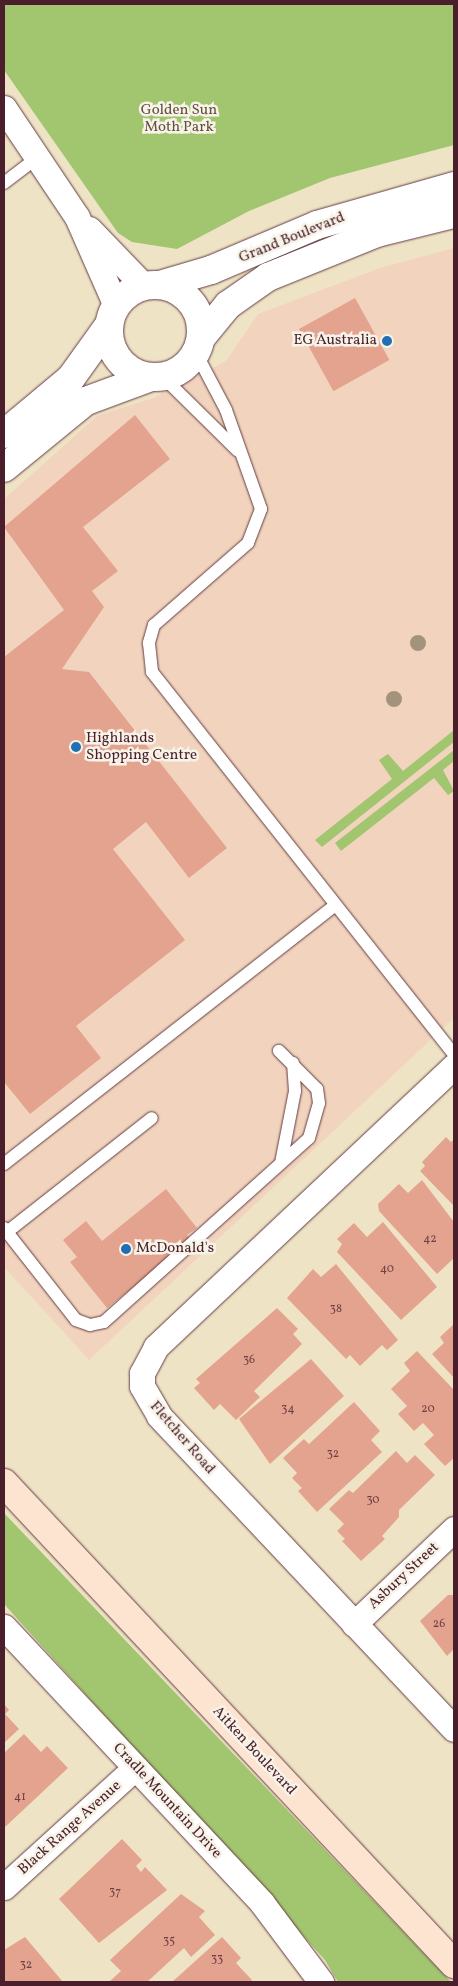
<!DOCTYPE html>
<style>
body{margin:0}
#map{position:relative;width:458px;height:1986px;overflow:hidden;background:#efe3c6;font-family:Vollkorn,serif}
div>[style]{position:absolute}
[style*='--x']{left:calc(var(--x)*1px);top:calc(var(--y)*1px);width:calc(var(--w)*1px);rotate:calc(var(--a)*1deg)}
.built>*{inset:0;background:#f2d4be}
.green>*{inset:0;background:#a2c56f}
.building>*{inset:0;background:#e3a38f;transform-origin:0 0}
.roads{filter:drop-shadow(0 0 1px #633c42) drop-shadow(0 0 1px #633c42)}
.service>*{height:12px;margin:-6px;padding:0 6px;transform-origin:6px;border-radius:6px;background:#fff}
.minor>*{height:25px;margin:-12.5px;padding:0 12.5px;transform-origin:12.5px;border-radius:12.5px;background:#fff}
.tertiary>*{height:28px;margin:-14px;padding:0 14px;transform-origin:14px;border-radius:14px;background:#fff}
.tertiary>.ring{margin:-14px;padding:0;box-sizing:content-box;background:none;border:28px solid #fff;border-radius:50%}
.secondary>*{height:28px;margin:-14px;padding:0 14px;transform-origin:14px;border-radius:14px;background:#fde4d1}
.trees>*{width:16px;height:16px;margin:-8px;border-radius:50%;background:#a3937c}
.dots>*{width:14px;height:14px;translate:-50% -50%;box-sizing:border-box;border:2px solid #f7f3e8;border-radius:50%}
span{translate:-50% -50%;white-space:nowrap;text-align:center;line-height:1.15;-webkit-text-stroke:5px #f7f3e8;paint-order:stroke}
.number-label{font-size:12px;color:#704044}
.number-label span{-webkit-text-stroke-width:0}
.park-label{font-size:15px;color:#64513f}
.street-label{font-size:15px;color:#4a1f2b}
.poi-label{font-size:15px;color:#4a1f2b}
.right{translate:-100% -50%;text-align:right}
.left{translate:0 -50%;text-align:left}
.frame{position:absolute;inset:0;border:5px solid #4a1f2b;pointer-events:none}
</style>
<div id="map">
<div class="built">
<i style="clip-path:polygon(454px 248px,454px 1018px,89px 1360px,4px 1267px,4px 499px,97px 416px,153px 398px,226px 361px,258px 314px,380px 268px)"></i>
</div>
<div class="green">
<i style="clip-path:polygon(4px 4px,454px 4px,454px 145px,330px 178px,249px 211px,177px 249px,132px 242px,118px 233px,4px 70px)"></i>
<i style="clip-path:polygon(454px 730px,454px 742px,322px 847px,315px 840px,392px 779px,379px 760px,388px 754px,403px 771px)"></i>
<i style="clip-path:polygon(454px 750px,454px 761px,443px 770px,454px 791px,448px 795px,434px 778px,341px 851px,335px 843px)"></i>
<i style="clip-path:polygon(4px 1513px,451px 1982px,338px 1982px,325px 1960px,4px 1604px)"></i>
</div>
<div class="building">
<i style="left:355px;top:298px;width:71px;height:64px;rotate:61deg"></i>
<i style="clip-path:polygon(135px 415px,170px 459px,83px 527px,118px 571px,92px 591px,104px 607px,62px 669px,89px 672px,227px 848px,189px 878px,146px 822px,113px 849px,185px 940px,76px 1026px,101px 1058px,30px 1114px,4px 1082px,4px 657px,64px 610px,4px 527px)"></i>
<i style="clip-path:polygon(446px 1137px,451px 1142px,454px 1139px,454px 1206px,420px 1171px,425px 1166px,422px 1162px)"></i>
<i style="clip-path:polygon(422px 1180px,454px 1222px,454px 1258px,437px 1274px,379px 1211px,378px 1204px,399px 1184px,408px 1193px)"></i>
<i style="clip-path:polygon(166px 1189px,197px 1228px,187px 1235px,191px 1241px,107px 1308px,70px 1262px,77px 1257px,63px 1240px,86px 1221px,102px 1241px)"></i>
<i style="clip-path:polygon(383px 1222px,437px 1287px,401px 1320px,337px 1252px,342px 1244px,337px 1239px,354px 1223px,367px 1237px)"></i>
<i style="clip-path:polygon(336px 1264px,398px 1340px,387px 1350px,382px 1345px,360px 1366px,350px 1355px,346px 1359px,287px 1298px,313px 1269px,321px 1277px)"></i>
<i style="clip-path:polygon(277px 1308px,298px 1329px,293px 1334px,302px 1344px,254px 1391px,260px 1397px,236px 1420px,220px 1404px,214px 1410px,194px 1388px,200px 1383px,196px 1379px)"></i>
<i style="clip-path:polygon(454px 1324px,454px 1378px,432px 1354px,444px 1343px,440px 1337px)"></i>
<i style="clip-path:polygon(417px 1351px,454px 1390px,454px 1458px,445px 1466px,424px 1444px,434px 1435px,423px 1423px,414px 1431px,398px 1414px,407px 1406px,391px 1389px,410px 1371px,404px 1363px)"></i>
<i style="clip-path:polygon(311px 1359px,344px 1396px,270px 1464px,239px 1419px)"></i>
<i style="clip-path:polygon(354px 1402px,380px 1431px,371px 1440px,382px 1452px,317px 1512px,298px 1491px,302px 1488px,292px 1478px,297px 1473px,283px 1458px,304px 1439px,309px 1444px)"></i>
<i style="clip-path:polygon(396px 1451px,407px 1463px,415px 1455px,435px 1475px,399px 1510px,399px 1517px,382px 1536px,385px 1539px,361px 1561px,342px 1541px,345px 1539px,337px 1531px,344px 1524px,329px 1509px,349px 1490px,353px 1493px)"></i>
<i style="clip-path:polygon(448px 1595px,454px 1595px,454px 1649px,447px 1656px,420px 1621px)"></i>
<i style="clip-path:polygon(4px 1704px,9px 1710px,5px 1714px,19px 1729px,4px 1743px)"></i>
<i style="clip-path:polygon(24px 1734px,41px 1752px,47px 1746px,68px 1768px,4px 1828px,4px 1753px)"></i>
<i style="clip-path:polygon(122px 1839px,142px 1860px,136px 1866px,141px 1872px,145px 1867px,167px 1890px,99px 1943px,59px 1899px)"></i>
<i style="clip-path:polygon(181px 1894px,205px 1911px,199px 1917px,215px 1935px,191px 1957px,184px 1948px,147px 1982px,109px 1982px,121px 1971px,110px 1960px)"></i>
<i style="clip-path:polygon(25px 1937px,63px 1982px,4px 1982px,4px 1950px)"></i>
<i style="clip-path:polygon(222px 1937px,241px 1958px,236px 1963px,252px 1980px,250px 1982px,172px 1982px)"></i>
</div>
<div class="roads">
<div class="service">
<i style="--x:4;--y:183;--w:43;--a:-37.4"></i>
<i style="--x:196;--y:353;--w:64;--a:62.2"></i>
<i style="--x:226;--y:410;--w:105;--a:70.5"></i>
<i style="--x:261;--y:509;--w:36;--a:111"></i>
<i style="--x:248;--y:543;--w:125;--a:138.9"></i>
<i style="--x:154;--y:625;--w:19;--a:106"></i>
<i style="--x:149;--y:643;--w:29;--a:84"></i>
<i style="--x:152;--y:672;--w:488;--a:51.7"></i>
<i style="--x:163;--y:377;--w:105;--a:44.6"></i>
<i style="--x:281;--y:1163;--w:73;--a:-79"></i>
<i style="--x:295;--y:1091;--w:28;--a:-94"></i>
<i style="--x:4;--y:1164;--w:419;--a:-38"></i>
<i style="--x:4;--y:1228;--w:5;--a:53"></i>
<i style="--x:7;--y:1232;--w:184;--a:-38.2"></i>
<i style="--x:7;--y:1232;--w:112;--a:51.9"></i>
<i style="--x:76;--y:1320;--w:15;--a:20"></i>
<i style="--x:90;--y:1325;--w:14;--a:-12"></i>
<i style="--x:104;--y:1322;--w:275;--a:-41.9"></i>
<i style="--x:309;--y:1138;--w:36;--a:-74"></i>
<i style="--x:319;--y:1103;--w:14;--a:-98"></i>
<i style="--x:317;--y:1089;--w:54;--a:-135"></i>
</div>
<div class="minor">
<i style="--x:4;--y:108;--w:131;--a:56.2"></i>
<i style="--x:77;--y:217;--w:97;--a:66.3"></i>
<i style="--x:89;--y:229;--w:79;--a:46"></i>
<i style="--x:454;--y:1066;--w:410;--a:136.7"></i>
<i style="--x:156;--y:1347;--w:30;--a:118"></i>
<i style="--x:142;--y:1373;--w:13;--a:90"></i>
<i style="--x:142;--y:1386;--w:34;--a:60"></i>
<i style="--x:159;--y:1416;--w:430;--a:46.7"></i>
<i style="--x:354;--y:1624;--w:138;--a:-43.5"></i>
<i style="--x:4;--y:1627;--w:378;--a:46.9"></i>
<i style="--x:262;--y:1903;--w:99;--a:53.2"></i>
<i style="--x:4;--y:1887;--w:177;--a:-42.3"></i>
</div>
<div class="tertiary">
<i style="--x:160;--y:285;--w:53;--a:-16.4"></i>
<i style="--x:211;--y:270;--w:115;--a:-23"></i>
<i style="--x:317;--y:225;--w:142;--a:-15.9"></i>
<i class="ring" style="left:109px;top:285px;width:64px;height:64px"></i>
<i style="--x:201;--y:338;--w:43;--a:-50.7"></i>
<i style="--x:228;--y:305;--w:49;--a:-35"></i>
<i style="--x:268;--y:277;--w:118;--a:-22"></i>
<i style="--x:377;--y:233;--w:79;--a:-13.9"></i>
<i style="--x:4;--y:434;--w:87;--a:-39.9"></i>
<i style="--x:71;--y:378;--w:65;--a:-54.4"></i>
<i style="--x:4;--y:468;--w:106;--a:-39.3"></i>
<i style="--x:86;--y:401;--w:69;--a:-20.3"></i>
</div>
<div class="secondary">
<i style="--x:4;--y:1483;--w:659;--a:46.91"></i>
</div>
</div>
<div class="trees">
<i style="left:418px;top:643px"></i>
<i style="left:394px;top:699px"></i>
</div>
<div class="dots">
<i style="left:387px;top:341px;background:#1f6fb2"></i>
<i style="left:76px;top:747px;background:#1f6fb2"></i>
<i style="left:126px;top:1249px;background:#1f6fb2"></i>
</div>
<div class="number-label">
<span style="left:430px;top:1240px">42</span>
<span style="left:387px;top:1270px">40</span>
<span style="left:336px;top:1310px">38</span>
<span style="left:249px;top:1361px">36</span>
<span style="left:288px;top:1410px">34</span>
<span style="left:428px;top:1410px">20</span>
<span style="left:333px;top:1455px">32</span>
<span style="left:373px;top:1501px">30</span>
<span style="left:439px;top:1625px">26</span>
<span style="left:20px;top:1798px">41</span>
<span style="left:115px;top:1893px">37</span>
<span style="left:169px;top:1942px">35</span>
<span style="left:217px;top:1960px">33</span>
<span style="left:26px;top:1966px">32</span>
</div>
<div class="park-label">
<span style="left:179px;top:119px">Golden Sun<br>Moth Park</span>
</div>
<div class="street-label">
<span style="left:292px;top:238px;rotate:-22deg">Grand Boulevard</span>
<span style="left:182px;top:1438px;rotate:49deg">Fletcher Road</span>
<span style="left:404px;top:1576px;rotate:-43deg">Asbury Street</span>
<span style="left:254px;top:1751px;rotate:47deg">Aitken Boulevard</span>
<span style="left:167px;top:1801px;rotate:47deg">Cradle Mountain Drive</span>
<span style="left:70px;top:1828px;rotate:-42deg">Black Range Avenue</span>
</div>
<div class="poi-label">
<span class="right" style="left:377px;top:341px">EG Australia</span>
<span class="left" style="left:86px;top:747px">Highlands<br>Shopping Centre</span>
<span class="left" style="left:136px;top:1249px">McDonald's</span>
</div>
<div class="frame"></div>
</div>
